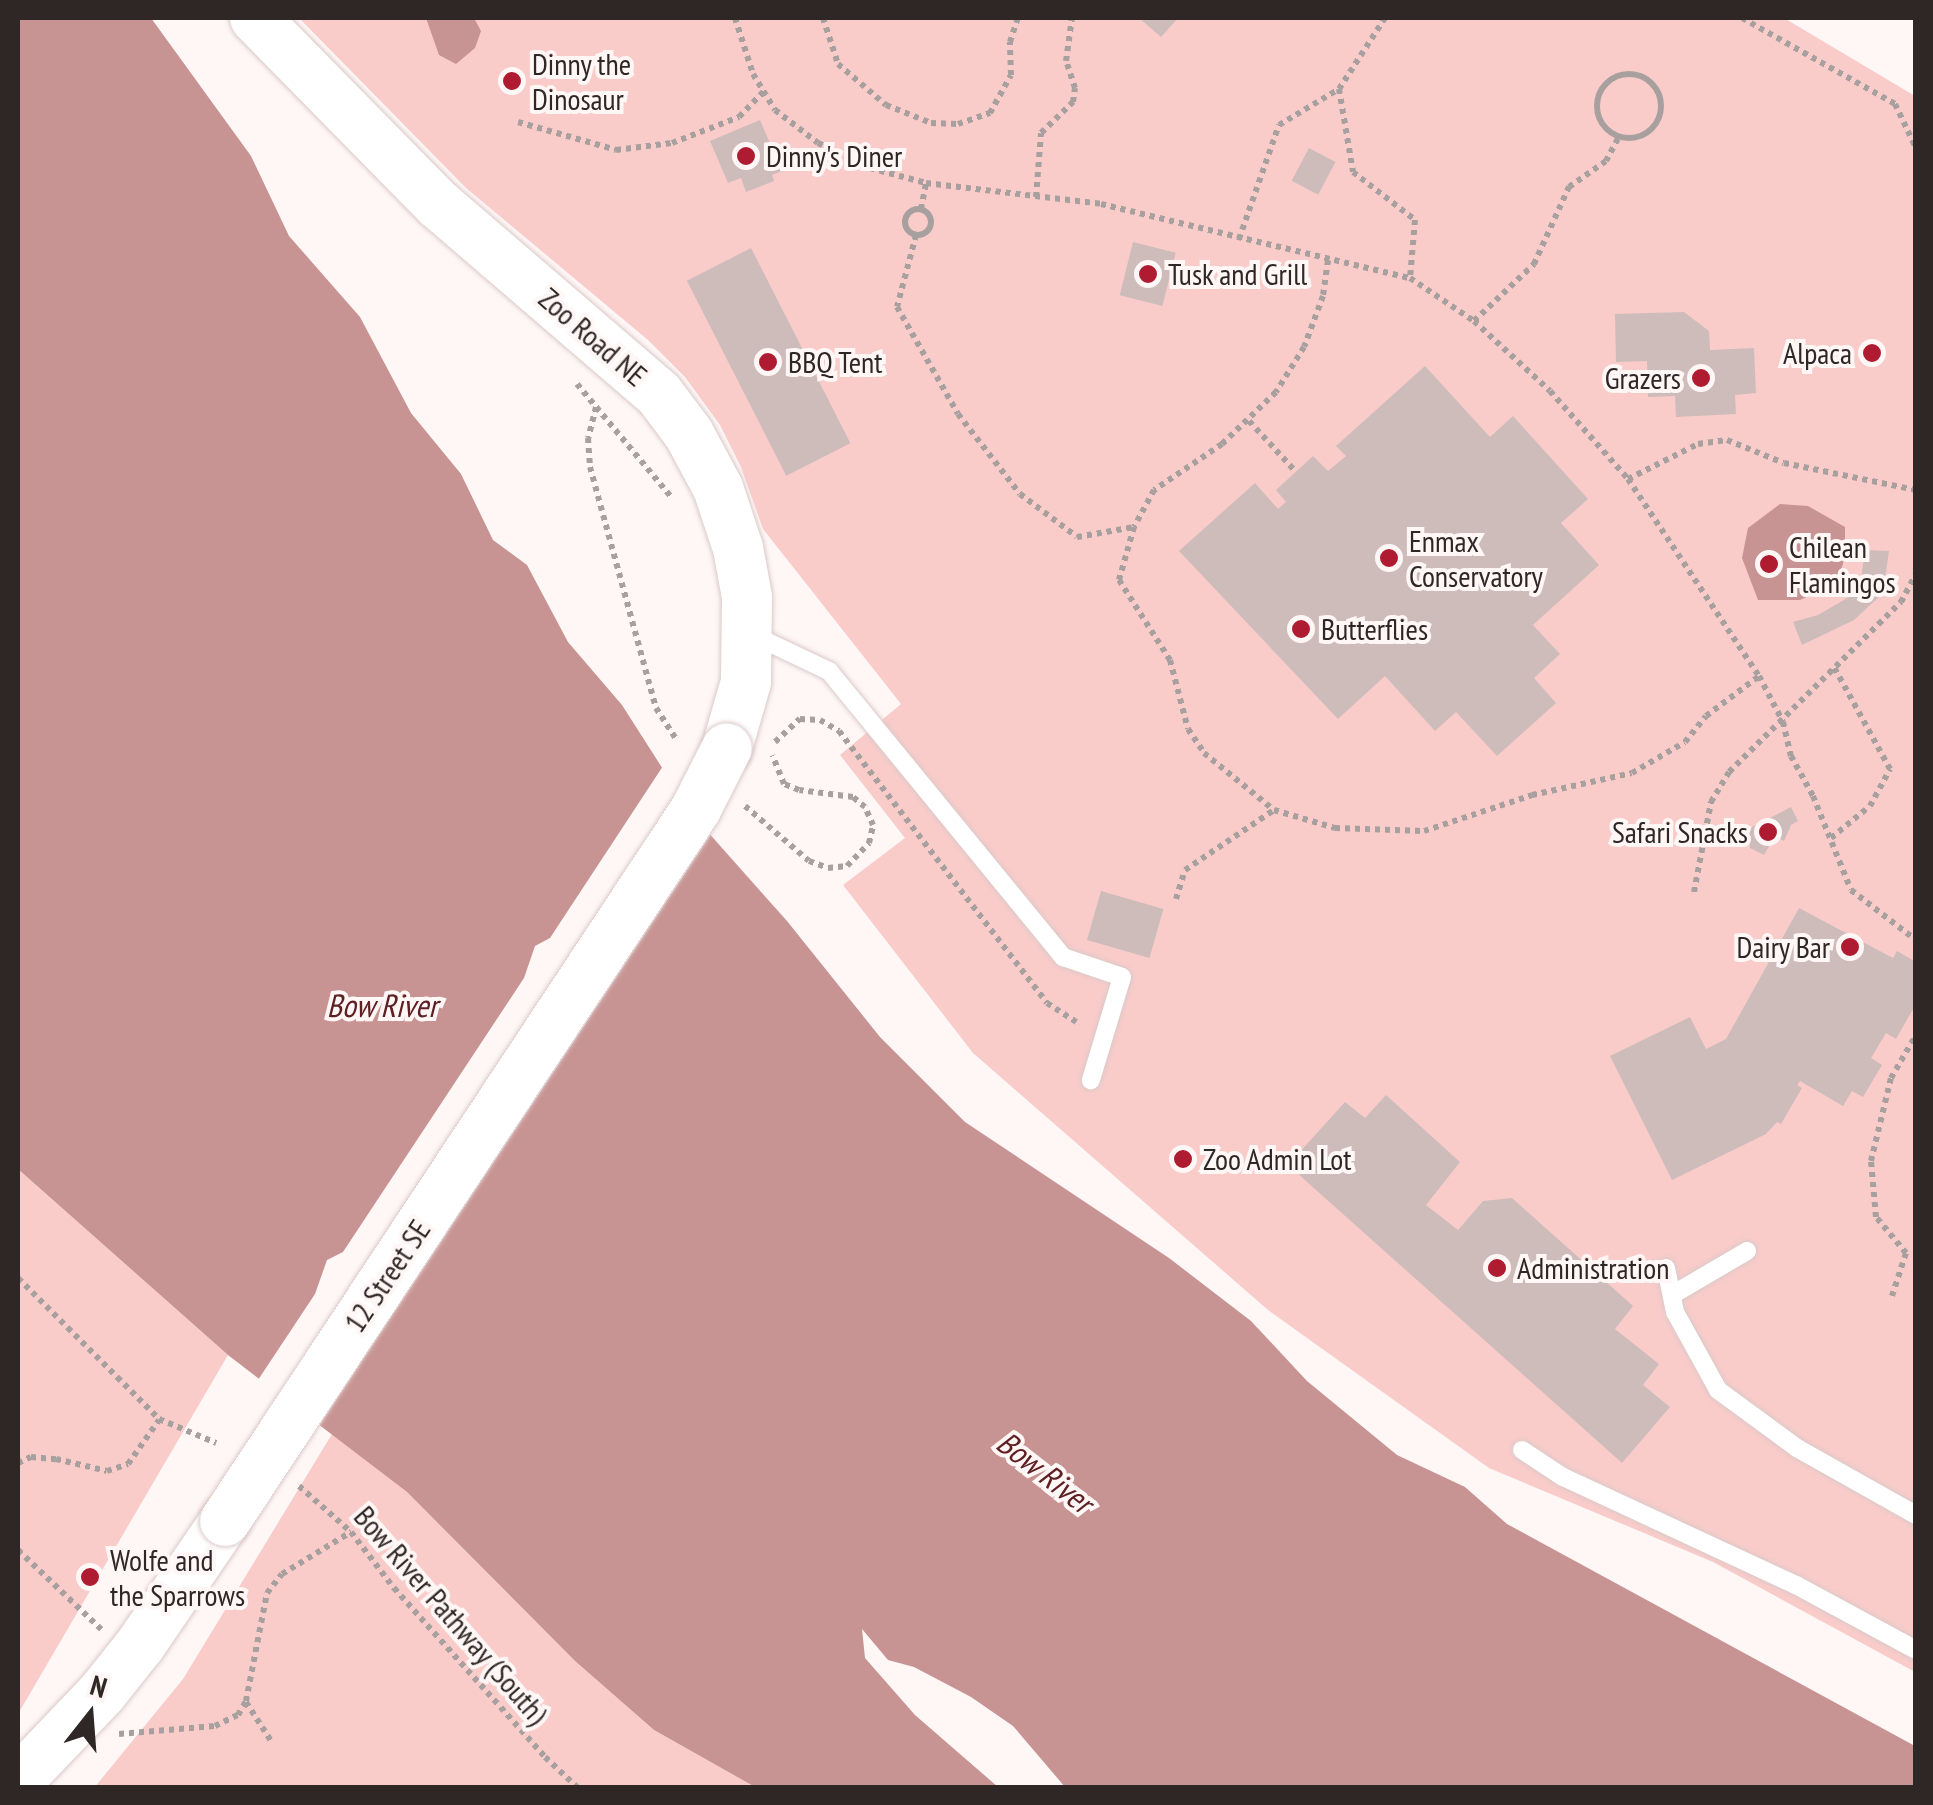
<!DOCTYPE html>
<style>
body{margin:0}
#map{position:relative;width:1933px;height:1805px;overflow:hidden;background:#fef7f6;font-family:"PT Sans Narrow",sans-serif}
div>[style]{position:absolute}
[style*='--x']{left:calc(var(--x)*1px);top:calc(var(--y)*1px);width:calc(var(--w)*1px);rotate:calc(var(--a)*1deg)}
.green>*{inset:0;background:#f9ccca}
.water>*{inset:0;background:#c79493}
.pier>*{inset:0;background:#fef7f6}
.building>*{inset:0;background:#cebcbb;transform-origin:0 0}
.path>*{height:6px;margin-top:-3px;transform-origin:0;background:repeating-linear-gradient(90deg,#a7a09f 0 5px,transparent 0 10px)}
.path>.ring{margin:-3px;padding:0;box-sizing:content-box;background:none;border:6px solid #a7a09f;border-radius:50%}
.roads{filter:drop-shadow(0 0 2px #dbc9c8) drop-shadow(0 0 2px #dbc9c8)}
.lane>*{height:18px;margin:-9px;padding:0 9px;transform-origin:9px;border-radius:9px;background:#fff}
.secondary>*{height:50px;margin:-25px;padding:0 25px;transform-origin:25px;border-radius:25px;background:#fff}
.bridges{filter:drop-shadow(0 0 2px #dbc9c8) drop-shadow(0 0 2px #dbc9c8)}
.secondary-bridge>*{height:50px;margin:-25px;padding:0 25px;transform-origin:25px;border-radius:25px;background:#fff}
.dots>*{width:28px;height:28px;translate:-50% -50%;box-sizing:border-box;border:5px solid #fef7f6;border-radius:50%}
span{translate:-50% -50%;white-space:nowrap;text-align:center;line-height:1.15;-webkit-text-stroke:8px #fef7f6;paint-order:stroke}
.poi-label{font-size:30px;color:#2e2726}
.left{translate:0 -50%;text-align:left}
.right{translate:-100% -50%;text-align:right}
.street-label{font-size:30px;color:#2e2726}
.water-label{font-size:32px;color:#5f2023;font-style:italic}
.frame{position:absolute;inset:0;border:20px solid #2e2726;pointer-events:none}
.north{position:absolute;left:40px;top:1665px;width:100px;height:100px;-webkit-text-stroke:8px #fef7f6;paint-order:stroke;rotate:17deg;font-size:28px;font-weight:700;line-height:40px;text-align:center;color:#2e2726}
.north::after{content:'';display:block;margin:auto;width:35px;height:45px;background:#2e2726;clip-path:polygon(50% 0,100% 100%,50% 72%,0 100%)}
</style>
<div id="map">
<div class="green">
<i style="clip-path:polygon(299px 18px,1784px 18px,1915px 96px,1915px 1672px,1713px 1562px,1489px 1468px,1268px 1310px,973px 1053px,843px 885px,905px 838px,840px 755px,901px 704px,763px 529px,741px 467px,720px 425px,685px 377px,648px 340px,466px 188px)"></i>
<i style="clip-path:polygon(18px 1169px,228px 1355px,18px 1714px)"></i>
<i style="clip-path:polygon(332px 1434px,407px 1492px,575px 1661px,654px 1730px,755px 1787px,94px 1788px,183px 1679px)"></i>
</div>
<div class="water">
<i style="clip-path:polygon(18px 18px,151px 18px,251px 156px,289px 236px,360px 317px,411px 413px,461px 474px,493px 540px,527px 565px,568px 642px,622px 705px,691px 813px,787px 921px,880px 1037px,965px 1122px,1169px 1258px,1251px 1321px,1307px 1381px,1397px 1455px,1465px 1487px,1507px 1524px,1915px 1746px,1915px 1787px,1065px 1787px,1013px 1726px,971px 1697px,914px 1667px,888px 1660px,862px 1629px,865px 1658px,915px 1715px,998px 1787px,755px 1787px,654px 1730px,575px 1661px,407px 1492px,228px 1355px,18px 1169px)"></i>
<i style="clip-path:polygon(426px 18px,474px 18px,481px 31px,475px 48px,456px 64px,439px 55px)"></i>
<i style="clip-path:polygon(1780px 504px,1808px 506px,1845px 527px,1845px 557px,1837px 583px,1800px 600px,1758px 600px,1742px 558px,1748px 528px)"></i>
</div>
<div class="pier">
<i style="clip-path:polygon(665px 763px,713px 831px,317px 1429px,256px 1383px,315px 1294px,327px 1260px,343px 1252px,524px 978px,535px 946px,550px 938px)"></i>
</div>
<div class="building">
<i style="clip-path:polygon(1139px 18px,1178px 18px,1161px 37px)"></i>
<i style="clip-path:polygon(760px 120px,782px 171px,772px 175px,774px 181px,746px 192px,741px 178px,728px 183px,710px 141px)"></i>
<i style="left:1309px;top:148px;width:30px;height:37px;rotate:28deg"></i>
<i style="left:1133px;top:242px;width:44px;height:55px;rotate:14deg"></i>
<i style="left:751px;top:248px;width:219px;height:72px;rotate:63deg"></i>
<i style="clip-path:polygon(1684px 312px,1709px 331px,1710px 350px,1754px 348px,1756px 393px,1735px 395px,1736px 414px,1676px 417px,1675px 396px,1648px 397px,1647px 361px,1616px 362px,1615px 314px)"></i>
<i style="clip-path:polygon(1425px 366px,1490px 437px,1513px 416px,1588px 499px,1561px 523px,1599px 565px,1533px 625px,1560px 654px,1534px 678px,1556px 703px,1497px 756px,1456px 712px,1435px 731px,1385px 676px,1338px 719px,1179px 551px,1255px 483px,1278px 509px,1286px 502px,1276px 490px,1313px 456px,1328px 471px,1346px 456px,1336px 446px)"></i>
<i style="clip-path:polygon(1865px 550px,1889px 551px,1883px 593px,1854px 620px,1802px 645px,1793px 622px,1818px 615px,1854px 594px,1860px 587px)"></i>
<i style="clip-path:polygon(1791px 807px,1798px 821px,1791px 825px,1784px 841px,1775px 836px,1764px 855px,1750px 848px,1748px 829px)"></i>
<i style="left:1101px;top:891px;width:65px;height:51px;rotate:16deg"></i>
<i style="clip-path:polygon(1799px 908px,1893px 958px,1897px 951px,1916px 962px,1916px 1004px,1896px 1039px,1886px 1033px,1871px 1058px,1882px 1065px,1863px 1097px,1852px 1091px,1843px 1106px,1800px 1081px,1797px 1085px,1802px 1088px,1781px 1124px,1777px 1122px,1766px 1134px,1672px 1180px,1610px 1056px,1690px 1017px,1706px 1049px,1726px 1039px)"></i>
<i style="clip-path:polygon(1386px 1095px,1460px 1162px,1426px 1205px,1458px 1230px,1483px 1201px,1512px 1198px,1633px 1306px,1615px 1329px,1659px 1364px,1643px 1385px,1670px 1407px,1622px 1463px,1288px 1165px,1345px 1102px,1365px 1118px)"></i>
</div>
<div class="path">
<i style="--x:735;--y:18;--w:59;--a:72.2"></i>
<i style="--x:753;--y:74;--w:42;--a:58.6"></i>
<i style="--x:775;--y:110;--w:54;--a:37.5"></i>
<i style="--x:818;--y:143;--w:58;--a:25.7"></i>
<i style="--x:870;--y:168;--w:58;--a:15"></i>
<i style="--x:926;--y:183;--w:176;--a:6.8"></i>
<i style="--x:1101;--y:204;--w:318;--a:13.5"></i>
<i style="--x:1410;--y:278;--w:77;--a:33.9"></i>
<i style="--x:1474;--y:321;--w:103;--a:42.6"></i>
<i style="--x:1550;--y:391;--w:118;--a:48.4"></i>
<i style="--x:1628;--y:479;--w:78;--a:-26.6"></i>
<i style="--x:1698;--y:444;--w:29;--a:-8"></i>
<i style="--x:1727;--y:440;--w:61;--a:22"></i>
<i style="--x:1784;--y:463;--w:135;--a:11.6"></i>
<i style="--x:823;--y:18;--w:48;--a:71.9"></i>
<i style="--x:838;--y:64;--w:63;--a:40.5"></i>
<i style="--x:886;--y:105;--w:48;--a:21.8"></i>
<i style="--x:931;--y:123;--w:27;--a:2"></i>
<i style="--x:958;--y:124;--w:34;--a:-19"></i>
<i style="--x:990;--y:113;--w:43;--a:-61.1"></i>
<i style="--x:1011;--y:75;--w:33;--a:-92"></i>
<i style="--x:1010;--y:42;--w:25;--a:-72"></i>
<i style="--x:1742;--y:18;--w:176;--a:29.3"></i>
<i style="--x:1895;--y:104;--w:49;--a:64.5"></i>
<i class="ring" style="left:1597px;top:74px;width:58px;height:58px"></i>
<i style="--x:1339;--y:89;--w:84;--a:80.4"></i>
<i style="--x:1353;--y:172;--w:78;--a:37.7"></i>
<i style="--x:1415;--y:220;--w:58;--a:94.9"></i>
<i style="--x:518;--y:122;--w:102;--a:15.9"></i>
<i style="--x:616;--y:150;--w:56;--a:-7.1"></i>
<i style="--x:672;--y:143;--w:72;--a:-21.2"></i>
<i style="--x:739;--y:117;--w:36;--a:-46"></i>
<i style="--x:1036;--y:197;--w:64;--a:-85.5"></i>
<i style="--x:1041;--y:133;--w:45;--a:-44.1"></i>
<i style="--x:1073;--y:102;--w:14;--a:-82"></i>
<i style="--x:1075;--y:88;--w:28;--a:-108"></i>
<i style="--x:1066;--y:61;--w:43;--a:-82.1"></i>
<i class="ring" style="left:905px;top:209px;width:20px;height:20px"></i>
<i style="--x:921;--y:209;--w:26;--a:-79"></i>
<i style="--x:916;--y:235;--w:74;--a:104.8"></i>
<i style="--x:897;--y:307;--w:123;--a:60.3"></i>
<i style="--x:958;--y:414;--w:101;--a:52.2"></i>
<i style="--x:1020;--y:494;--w:71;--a:37"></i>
<i style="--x:1077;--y:537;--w:58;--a:-10"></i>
<i style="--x:1239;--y:239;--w:121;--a:-70.7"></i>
<i style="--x:1279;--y:125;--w:70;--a:-31"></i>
<i style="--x:1339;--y:89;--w:85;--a:-57.1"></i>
<i style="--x:1328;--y:260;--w:36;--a:98"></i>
<i style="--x:1323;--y:296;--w:54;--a:110.4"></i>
<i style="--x:1304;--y:347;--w:53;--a:121.9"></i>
<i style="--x:1276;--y:392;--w:75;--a:136.1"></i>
<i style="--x:1222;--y:444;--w:82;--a:145.9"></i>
<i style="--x:1154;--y:490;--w:42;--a:118.4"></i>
<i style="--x:1134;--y:527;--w:55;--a:105.8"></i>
<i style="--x:1119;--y:580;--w:95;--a:57.5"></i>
<i style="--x:1170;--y:660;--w:71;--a:75.4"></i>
<i style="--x:1188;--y:729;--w:29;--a:56"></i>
<i style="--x:1204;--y:753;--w:90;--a:39.2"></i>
<i style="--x:1274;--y:810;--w:64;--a:16.4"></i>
<i style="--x:1335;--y:828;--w:89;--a:1.9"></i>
<i style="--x:1424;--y:831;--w:114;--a:-18.4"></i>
<i style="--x:1532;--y:795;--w:102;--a:-12.4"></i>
<i style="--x:1632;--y:773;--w:61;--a:-30.3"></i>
<i style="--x:1685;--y:742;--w:33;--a:-51"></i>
<i style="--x:1706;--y:716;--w:66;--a:-37"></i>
<i style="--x:1474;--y:321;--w:83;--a:-43.5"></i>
<i style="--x:1534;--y:264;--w:85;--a:-65.6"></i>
<i style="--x:1569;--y:187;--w:45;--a:-35.1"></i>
<i style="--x:1606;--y:161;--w:27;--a:-62"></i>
<i style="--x:577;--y:384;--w:147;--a:50.2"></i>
<i style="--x:596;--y:407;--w:32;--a:104"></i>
<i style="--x:588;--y:438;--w:29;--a:86"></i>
<i style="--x:590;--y:467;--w:250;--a:74.7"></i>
<i style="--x:656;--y:708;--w:37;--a:57"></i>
<i style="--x:1249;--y:421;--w:69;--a:47.3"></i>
<i style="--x:1628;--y:479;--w:237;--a:56.4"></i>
<i style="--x:1759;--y:676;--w:52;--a:62.4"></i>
<i style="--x:1783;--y:722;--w:35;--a:77"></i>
<i style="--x:1791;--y:756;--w:46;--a:61.2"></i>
<i style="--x:1813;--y:796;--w:101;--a:68"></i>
<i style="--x:1851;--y:890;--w:82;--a:37.6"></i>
<i style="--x:775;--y:742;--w:34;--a:-43"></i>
<i style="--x:800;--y:719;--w:20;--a:3"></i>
<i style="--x:820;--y:720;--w:22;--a:30"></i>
<i style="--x:839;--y:731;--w:342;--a:52.6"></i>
<i style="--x:1047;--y:1003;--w:35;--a:33"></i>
<i style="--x:745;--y:806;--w:84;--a:40.7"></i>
<i style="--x:809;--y:861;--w:20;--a:20"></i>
<i style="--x:828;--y:868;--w:19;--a:-6"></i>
<i style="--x:847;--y:866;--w:32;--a:-46"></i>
<i style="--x:869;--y:843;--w:18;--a:-77"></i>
<i style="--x:873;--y:825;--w:20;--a:-114"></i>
<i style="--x:865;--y:807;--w:16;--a:-140"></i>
<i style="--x:853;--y:797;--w:54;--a:-172.6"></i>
<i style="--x:799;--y:790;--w:16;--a:-158"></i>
<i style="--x:784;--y:784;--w:31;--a:-112"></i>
<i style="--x:1831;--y:838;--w:50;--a:-39.4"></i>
<i style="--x:1870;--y:806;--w:42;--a:-61.6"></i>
<i style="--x:1890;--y:769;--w:116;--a:-118.8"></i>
<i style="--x:1694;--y:892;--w:92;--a:-79.3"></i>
<i style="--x:1711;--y:802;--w:35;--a:-59"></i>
<i style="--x:1729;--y:772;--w:242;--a:-44.7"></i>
<i style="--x:1901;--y:602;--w:32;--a:-62"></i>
<i style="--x:1176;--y:899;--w:30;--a:-73"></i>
<i style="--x:1185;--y:870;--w:107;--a:-34"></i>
<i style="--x:18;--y:1278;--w:199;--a:45"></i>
<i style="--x:159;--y:1419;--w:62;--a:22.8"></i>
<i style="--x:1892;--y:1296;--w:45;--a:-72"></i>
<i style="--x:1906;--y:1253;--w:47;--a:-129.8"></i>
<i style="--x:1876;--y:1217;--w:56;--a:-95.1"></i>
<i style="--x:1871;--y:1161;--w:85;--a:-76.5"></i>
<i style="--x:1891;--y:1078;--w:50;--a:-59.8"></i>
<i style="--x:18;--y:1463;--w:14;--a:-25"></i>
<i style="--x:31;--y:1457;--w:25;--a:5"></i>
<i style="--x:56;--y:1459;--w:52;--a:13.2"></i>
<i style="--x:107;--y:1471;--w:22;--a:-18"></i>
<i style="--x:128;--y:1464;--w:54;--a:-54.8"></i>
<i style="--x:299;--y:1486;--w:69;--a:41.5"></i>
<i style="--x:351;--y:1532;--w:71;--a:52.5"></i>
<i style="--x:394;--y:1588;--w:227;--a:48.2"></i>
<i style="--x:545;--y:1757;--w:45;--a:43.2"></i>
<i style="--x:18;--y:1550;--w:115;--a:43.6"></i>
<i style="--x:246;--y:1702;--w:46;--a:57.3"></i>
<i style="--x:119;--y:1734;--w:96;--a:-4.8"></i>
<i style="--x:215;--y:1726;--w:25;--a:-26"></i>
<i style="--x:238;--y:1715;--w:16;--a:-60"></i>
<i style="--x:246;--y:1701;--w:110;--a:-79"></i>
<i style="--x:267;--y:1593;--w:24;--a:-52"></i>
<i style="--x:282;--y:1574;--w:81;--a:-31.3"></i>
</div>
<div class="roads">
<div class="lane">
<i style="--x:749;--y:633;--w:89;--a:25.4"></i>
<i style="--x:829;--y:671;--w:370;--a:50.7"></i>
<i style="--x:1063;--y:957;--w:62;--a:18.7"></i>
<i style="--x:1122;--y:977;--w:108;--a:106.8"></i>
<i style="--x:1666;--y:1268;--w:45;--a:78.4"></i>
<i style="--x:1675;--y:1312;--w:89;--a:61.1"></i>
<i style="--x:1718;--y:1390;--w:98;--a:36.3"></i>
<i style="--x:1797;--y:1448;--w:137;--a:29.4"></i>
<i style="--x:1672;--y:1295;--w:87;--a:-30.4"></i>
<i style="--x:1522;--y:1450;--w:49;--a:33.4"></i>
<i style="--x:1563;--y:1477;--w:257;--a:24.9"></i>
<i style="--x:1796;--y:1585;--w:136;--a:28.4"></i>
</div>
<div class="secondary">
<i style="--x:255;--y:18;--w:261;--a:45.5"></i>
<i style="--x:438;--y:204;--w:291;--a:40.7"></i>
<i style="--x:659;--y:394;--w:50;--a:53.1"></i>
<i style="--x:689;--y:434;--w:61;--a:61.8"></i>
<i style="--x:718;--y:488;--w:63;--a:71.6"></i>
<i style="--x:738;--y:548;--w:50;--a:79.6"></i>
<i style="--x:747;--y:597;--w:85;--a:90.7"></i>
<i style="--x:746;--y:682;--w:69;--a:106.1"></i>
<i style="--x:18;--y:1781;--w:122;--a:-46.3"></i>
<i style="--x:102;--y:1693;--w:63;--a:-51.5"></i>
<i style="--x:141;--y:1644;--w:149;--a:-55.7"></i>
</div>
</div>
<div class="bridges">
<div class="secondary-bridge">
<i style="--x:225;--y:1521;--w:854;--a:-56.51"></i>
<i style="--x:696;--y:809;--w:68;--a:-63.1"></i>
</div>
</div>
<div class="dots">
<i style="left:512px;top:81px;background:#af1c31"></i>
<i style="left:746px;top:156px;background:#af1c31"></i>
<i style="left:1148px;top:274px;background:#af1c31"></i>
<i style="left:1872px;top:353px;background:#af1c31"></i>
<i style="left:768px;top:362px;background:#af1c31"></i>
<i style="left:1701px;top:378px;background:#af1c31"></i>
<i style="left:1389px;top:558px;background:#af1c31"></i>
<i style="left:1769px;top:564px;background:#af1c31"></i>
<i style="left:1301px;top:629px;background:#af1c31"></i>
<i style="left:1768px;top:832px;background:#af1c31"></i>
<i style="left:1850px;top:947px;background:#af1c31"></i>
<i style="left:1183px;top:1159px;background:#af1c31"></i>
<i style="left:1497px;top:1268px;background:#af1c31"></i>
<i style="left:90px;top:1577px;background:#af1c31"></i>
</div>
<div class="poi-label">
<span class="left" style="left:532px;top:81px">Dinny the<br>Dinosaur</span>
<span class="left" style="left:766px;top:156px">Dinny's Diner</span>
<span class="left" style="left:1168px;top:274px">Tusk and Grill</span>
<span class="right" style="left:1852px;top:353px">Alpaca</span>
<span class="left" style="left:788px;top:362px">BBQ Tent</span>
<span class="right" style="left:1681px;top:378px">Grazers</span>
<span class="left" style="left:1409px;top:558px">Enmax<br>Conservatory</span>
<span class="left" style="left:1789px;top:564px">Chilean<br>Flamingos</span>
<span class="left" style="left:1321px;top:629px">Butterflies</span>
<span class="right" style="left:1748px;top:832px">Safari Snacks</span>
<span class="right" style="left:1830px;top:947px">Dairy Bar</span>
<span class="left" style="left:1203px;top:1159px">Zoo Admin Lot</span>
<span class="left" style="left:1517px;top:1268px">Administration</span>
<span class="left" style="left:110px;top:1577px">Wolfe and<br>the Sparrows</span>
</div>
<div class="street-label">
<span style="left:593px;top:337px;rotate:41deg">Zoo Road NE</span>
<span style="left:387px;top:1276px;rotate:-56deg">12 Street SE</span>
<span style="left:451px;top:1615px;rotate:49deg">Bow River Pathway (South)</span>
</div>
<div class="water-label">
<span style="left:382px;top:1005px">Bow River</span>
<span style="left:1045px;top:1472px;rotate:38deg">Bow River</span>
</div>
<div class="frame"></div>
<div class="north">N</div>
</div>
